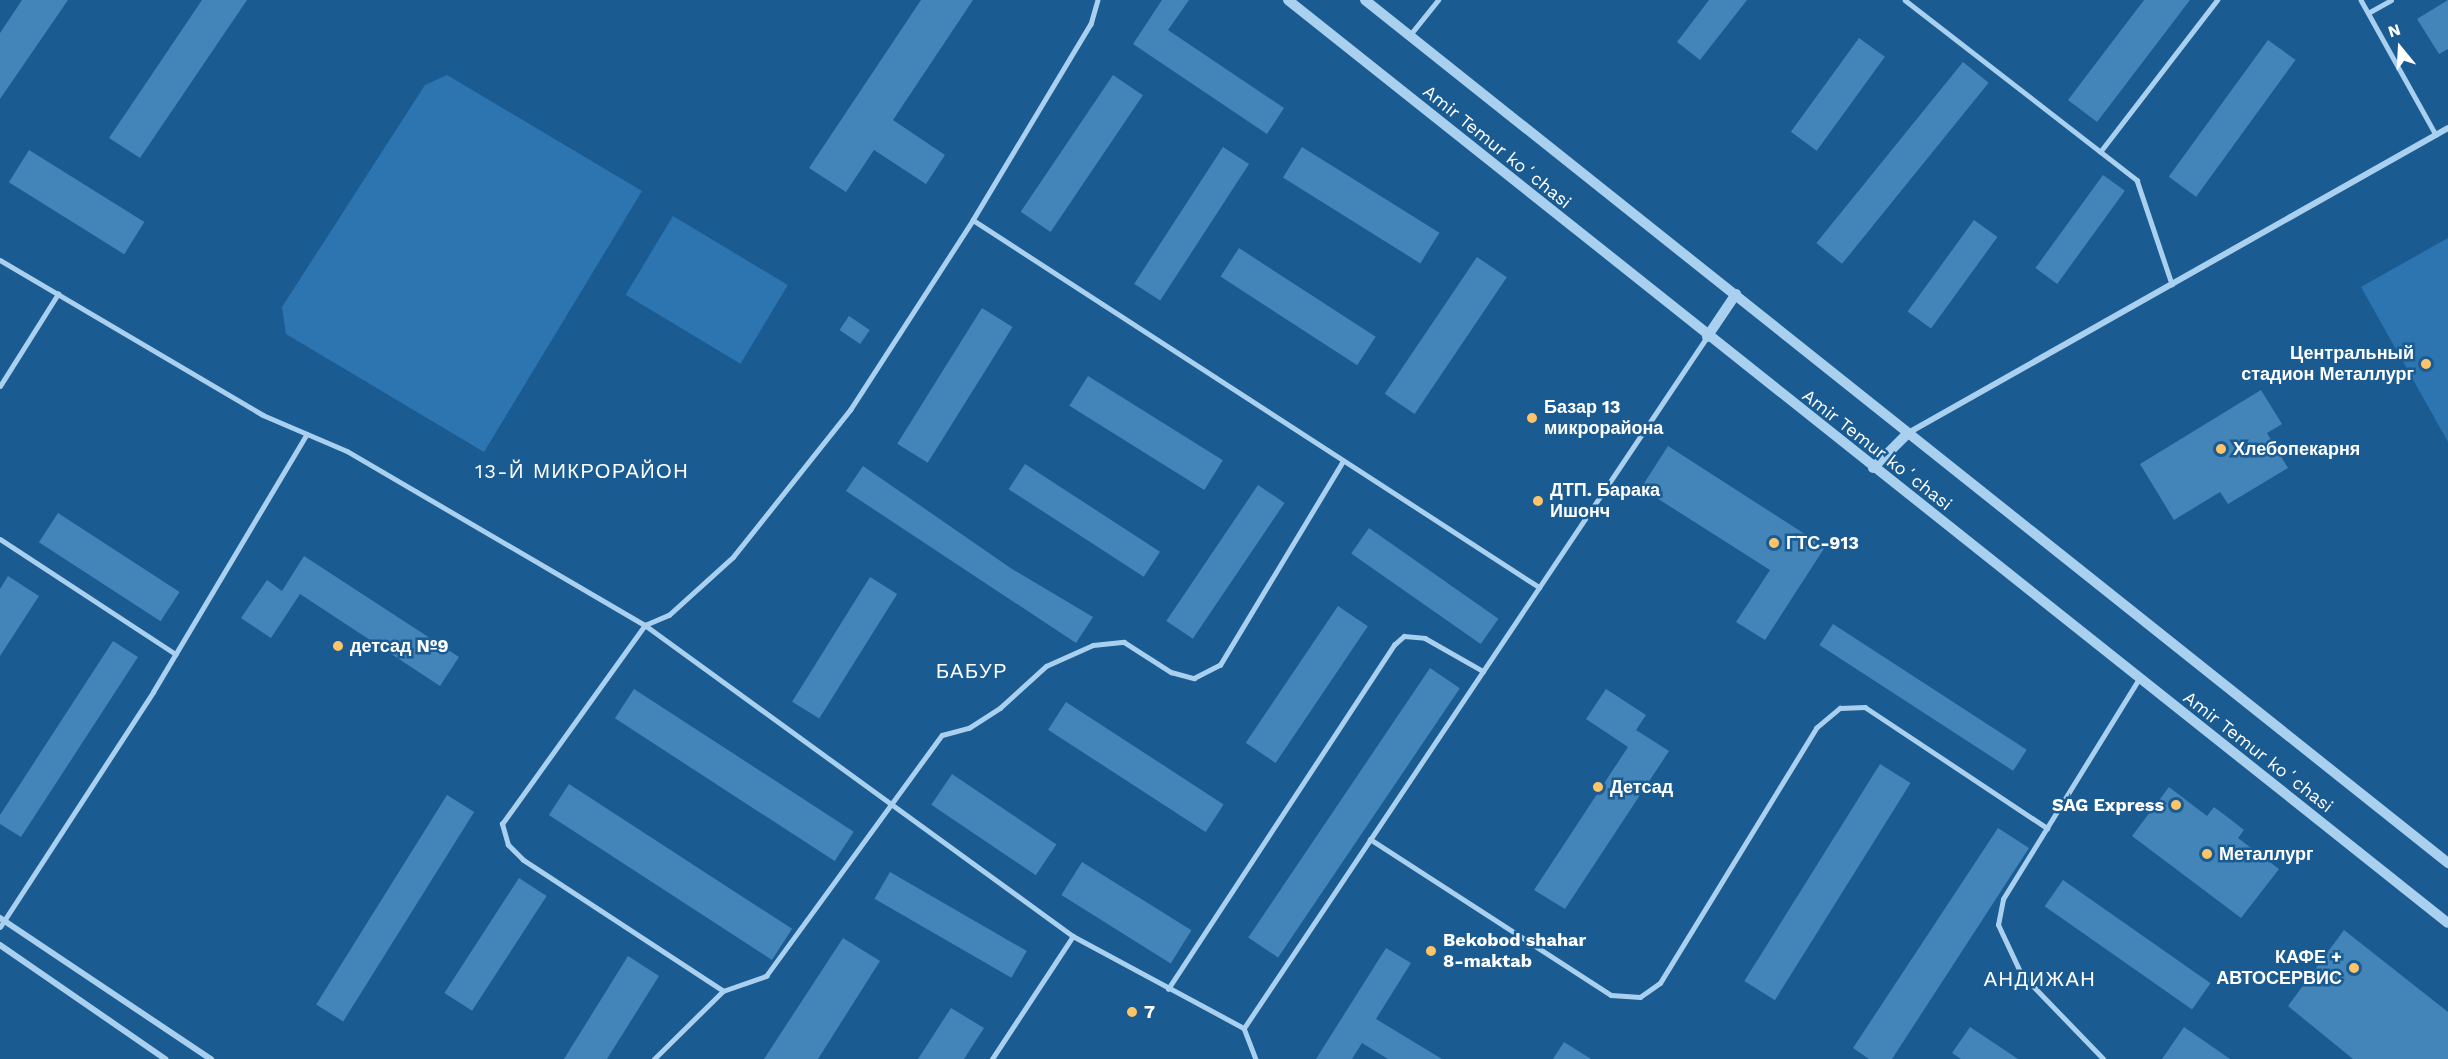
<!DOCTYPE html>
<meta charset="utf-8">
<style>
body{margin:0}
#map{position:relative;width:2448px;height:1059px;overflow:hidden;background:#1a5b92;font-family:"Work Sans",sans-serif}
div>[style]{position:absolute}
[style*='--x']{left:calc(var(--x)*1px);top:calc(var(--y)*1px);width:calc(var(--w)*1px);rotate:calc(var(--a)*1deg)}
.green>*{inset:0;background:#2d75b0;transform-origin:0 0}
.building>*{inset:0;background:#4384b9;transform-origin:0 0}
.service>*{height:4.5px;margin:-2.25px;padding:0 2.25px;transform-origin:2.25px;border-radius:2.25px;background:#aad0ef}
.minor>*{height:6px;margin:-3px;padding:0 3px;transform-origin:3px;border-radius:3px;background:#aad0ef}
.tertiary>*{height:10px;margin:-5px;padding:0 5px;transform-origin:5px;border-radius:5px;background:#aad0ef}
.dots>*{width:16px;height:16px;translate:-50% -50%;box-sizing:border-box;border:3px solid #1a5b92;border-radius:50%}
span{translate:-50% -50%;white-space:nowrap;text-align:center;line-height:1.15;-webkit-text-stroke:5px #1a5b92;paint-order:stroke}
.street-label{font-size:18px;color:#fff}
.poi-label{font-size:18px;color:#fff;font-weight:700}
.right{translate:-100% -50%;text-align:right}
.left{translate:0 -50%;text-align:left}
.neighbourhood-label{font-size:20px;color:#fff;letter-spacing:1.5px}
.north{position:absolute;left:2370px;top:18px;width:60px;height:60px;-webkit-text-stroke:4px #1a5b92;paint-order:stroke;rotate:342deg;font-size:16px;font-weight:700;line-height:24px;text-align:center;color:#fff}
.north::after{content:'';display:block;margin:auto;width:21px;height:27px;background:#fff;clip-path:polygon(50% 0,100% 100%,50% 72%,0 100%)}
</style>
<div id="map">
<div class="green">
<i style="clip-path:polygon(447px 75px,642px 191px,484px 452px,286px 334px,282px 307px,425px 85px)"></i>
<i style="left:673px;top:216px;width:134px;height:92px;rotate:31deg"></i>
<i style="clip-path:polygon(2448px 238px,2448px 442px,2361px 287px)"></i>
</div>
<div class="building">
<i style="clip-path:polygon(22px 0,68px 0,0 99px,0 33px)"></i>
<i style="clip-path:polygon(202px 0,247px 0,140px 158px,109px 138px)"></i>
<i style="clip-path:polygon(921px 0,973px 0,893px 120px,945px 155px,926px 184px,874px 150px,846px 192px,809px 168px)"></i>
<i style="clip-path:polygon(1162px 0,1189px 0,1168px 30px,1284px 108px,1267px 134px,1133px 44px)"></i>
<i style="clip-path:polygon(1709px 0,1747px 0,1700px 60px,1677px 42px)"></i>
<i style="clip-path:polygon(2144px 0,2190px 0,2097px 122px,2068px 100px)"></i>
<i style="clip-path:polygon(2448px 0,2448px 49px,2439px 54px,2417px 19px)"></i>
<i style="left:1859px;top:38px;width:32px;height:116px;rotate:36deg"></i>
<i style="left:2268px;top:40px;width:34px;height:169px;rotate:36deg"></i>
<i style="left:1963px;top:62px;width:33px;height:233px;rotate:39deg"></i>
<i style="left:1113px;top:75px;width:36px;height:165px;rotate:34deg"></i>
<i style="left:1223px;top:147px;width:31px;height:163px;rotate:33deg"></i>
<i style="left:1302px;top:147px;width:162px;height:36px;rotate:32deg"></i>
<i style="left:29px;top:150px;width:136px;height:38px;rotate:32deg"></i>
<i style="left:2103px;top:175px;width:27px;height:115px;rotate:36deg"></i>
<i style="left:1974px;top:220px;width:29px;height:113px;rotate:36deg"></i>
<i style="left:1239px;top:248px;width:163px;height:34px;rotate:33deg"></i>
<i style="left:1477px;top:257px;width:36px;height:165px;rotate:34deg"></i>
<i style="left:982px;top:308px;width:36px;height:160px;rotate:32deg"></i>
<i style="left:849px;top:316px;width:25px;height:17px;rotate:34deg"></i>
<i style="left:1088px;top:376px;width:159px;height:35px;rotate:32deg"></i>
<i style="clip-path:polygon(2261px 390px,2282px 424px,2267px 433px,2288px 468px,2228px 504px,2220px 492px,2174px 520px,2140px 464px)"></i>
<i style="clip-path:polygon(1668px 446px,1825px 547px,1765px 640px,1736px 622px,1770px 570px,1641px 488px)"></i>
<i style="left:1025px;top:464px;width:161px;height:30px;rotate:33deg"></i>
<i style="clip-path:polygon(863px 466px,1012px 569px,1093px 617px,1076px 643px,846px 491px)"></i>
<i style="left:1258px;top:485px;width:32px;height:164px;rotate:34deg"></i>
<i style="left:58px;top:513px;width:145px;height:35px;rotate:33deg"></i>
<i style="left:1369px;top:528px;width:158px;height:31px;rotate:35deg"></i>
<i style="clip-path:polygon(304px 556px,459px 657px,440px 686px,300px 594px,271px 638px,241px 618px,267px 580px,282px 591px)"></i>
<i style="clip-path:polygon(8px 576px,39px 596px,0 656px,0 589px)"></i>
<i style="left:870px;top:577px;width:32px;height:147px;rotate:32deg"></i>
<i style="left:1338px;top:606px;width:36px;height:165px;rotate:34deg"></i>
<i style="left:1833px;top:624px;width:231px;height:25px;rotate:33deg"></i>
<i style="clip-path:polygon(113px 641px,138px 657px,21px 837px,0 824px,0 815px)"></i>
<i style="left:1430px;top:668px;width:36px;height:325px;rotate:34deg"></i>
<i style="left:634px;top:689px;width:262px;height:35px;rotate:33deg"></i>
<i style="clip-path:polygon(1606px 689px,1646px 715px,1636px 730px,1669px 751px,1565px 909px,1534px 890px,1628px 747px,1586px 719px)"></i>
<i style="left:1066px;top:702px;width:188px;height:33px;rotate:33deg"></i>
<i style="left:1880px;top:764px;width:36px;height:256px;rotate:32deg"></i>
<i style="left:952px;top:774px;width:126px;height:37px;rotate:34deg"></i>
<i style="left:569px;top:784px;width:266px;height:37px;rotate:33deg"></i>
<i style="clip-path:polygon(2169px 787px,2207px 816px,2214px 807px,2230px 819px,2244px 830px,2238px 838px,2279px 869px,2241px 918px,2132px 836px)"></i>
<i style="left:447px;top:795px;width:32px;height:247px;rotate:32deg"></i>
<i style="clip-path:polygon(1998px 828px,2029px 848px,1892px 1059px,1869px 1059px,1853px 1048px)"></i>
<i style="left:1082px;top:862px;width:129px;height:39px;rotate:32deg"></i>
<i style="left:890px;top:872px;width:158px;height:31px;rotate:30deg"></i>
<i style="left:519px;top:878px;width:33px;height:137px;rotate:33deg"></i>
<i style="left:2063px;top:880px;width:180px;height:32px;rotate:35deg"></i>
<i style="clip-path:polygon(2344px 930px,2448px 1012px,2448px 1059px,2353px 1059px,2288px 1006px)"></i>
<i style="clip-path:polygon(843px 938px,880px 961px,818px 1059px,764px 1059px)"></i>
<i style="clip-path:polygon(1386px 948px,1411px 963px,1376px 1019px,1442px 1059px,1388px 1059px,1362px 1043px,1352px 1059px,1316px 1059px)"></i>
<i style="clip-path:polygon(628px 956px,659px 976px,607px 1059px,564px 1059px)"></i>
<i style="clip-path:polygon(951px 1008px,984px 1028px,964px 1059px,918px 1059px)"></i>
<i style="clip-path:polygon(1970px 1027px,2018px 1059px,1961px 1059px,1952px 1053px)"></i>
<i style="clip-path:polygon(2184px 1027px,2230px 1059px,2162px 1059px)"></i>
<i style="clip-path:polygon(1564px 1042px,1591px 1059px,1553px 1059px)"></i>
</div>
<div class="service">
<i style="--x:1098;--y:0;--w:25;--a:106"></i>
<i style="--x:1091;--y:24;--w:229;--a:121"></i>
<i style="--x:973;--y:220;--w:675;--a:32.96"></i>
<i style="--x:1905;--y:0;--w:294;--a:37.8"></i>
<i style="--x:2137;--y:180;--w:110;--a:71.4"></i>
<i style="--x:2361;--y:0;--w:154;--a:60.9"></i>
<i style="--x:2368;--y:13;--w:26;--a:-29"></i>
<i style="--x:1410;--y:35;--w:45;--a:-51.3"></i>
<i style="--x:2100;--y:152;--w:192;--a:-52.4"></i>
<i style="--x:0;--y:260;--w:305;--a:30.5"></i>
<i style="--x:263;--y:415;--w:91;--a:23.2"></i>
<i style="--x:347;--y:451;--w:345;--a:30.3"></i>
<i style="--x:645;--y:625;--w:26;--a:-23"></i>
<i style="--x:669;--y:615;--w:86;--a:-42.2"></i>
<i style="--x:733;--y:557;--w:188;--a:-51.5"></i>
<i style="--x:850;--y:410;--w:226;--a:-57.1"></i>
<i style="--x:0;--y:386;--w:109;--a:-57.8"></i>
<i style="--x:0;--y:539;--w:210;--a:33.2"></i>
<i style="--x:1370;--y:839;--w:287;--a:32.9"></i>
<i style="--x:1611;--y:995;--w:29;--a:4"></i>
<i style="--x:1640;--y:997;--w:24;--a:-35"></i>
<i style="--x:1660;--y:983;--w:299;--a:-58.5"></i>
<i style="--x:1816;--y:728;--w:31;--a:-40"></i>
<i style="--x:1840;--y:708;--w:25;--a:-2"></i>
<i style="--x:1865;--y:707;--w:219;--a:33.6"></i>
<i style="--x:0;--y:927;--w:280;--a:-56.9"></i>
<i style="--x:153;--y:692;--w:300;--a:-59.2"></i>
<i style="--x:1168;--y:989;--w:412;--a:-56.7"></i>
<i style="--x:1394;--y:645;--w:13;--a:-42"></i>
<i style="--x:1404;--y:636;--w:21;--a:5"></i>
<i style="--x:1425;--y:638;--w:67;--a:29.6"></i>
<i style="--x:723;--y:991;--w:239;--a:-146.8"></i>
<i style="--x:523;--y:860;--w:21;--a:-135"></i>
<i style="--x:508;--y:845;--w:22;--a:-106"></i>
<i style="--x:502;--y:824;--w:245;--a:-54.3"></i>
<i style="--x:645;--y:625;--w:529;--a:36"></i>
<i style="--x:1244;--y:1028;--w:832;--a:-56.18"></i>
<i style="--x:654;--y:1059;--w:97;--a:-44.6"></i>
<i style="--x:723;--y:991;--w:46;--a:-19.2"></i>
<i style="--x:766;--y:976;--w:298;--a:-53.9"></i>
<i style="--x:942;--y:735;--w:28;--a:-15"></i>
<i style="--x:969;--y:728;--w:37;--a:-33"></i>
<i style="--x:1000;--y:708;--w:62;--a:-42.4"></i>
<i style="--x:1046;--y:666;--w:51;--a:-24.1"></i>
<i style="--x:1093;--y:645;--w:31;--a:-6"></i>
<i style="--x:1124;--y:642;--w:56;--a:32.6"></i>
<i style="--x:1171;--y:672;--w:24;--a:15"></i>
<i style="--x:1194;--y:678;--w:29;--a:-27"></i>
<i style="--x:1220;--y:665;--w:238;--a:-58.9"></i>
<i style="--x:992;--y:1059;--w:147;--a:-56.6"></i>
<i style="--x:1073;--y:936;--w:194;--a:28.3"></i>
<i style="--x:1244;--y:1028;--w:33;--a:69"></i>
<i style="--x:2103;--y:1059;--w:118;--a:-134"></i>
<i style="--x:2021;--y:974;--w:54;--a:-115.1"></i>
<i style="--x:1998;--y:925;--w:26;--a:-79"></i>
<i style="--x:2003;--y:899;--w:259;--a:-58.3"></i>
</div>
<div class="minor">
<i style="--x:1908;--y:433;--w:620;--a:-29.46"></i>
<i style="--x:0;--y:918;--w:254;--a:33.8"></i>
<i style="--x:0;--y:945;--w:201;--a:34.6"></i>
</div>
<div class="tertiary">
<i style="--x:1288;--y:0;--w:1482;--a:38.51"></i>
<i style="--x:1365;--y:0;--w:1385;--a:38.55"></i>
<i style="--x:1707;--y:337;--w:52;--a:-56"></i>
<i style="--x:1873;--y:468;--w:49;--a:-45"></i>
</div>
<div class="dots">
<i style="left:2426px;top:364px;background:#ffc468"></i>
<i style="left:1532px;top:418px;background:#ffc468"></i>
<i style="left:2221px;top:449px;background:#ffc468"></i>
<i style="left:1538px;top:501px;background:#ffc468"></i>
<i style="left:1774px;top:543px;background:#ffc468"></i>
<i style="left:338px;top:646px;background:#ffc468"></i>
<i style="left:1598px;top:787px;background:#ffc468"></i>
<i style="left:2176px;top:805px;background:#ffc468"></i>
<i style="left:2207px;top:854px;background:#ffc468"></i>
<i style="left:1431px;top:951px;background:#ffc468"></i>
<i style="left:2354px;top:968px;background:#ffc468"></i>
<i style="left:1132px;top:1012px;background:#ffc468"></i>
</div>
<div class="street-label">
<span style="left:1497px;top:147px;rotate:39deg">Amir Temur koʻchasi</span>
<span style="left:1877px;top:450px;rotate:38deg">Amir Temur koʻchasi</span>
<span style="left:2258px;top:752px;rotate:38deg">Amir Temur koʻchasi</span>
</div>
<div class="poi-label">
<span class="right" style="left:2414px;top:364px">Центральный<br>стадион Металлург</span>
<span class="left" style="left:1544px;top:418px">Базар 13<br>микрорайона</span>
<span class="left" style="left:2233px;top:449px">Хлебопекарня</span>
<span class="left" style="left:1550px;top:501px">ДТП. Барака<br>Ишонч</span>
<span class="left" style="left:1786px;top:543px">ГТС-913</span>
<span class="left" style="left:350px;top:646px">детсад №9</span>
<span class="left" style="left:1610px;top:787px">Детсад</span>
<span class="right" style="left:2164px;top:805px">SAG Express</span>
<span class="left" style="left:2219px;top:854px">Металлург</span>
<span class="left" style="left:1443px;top:951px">Bekobod shahar<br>8-maktab</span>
<span class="right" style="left:2342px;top:968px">КАФЕ +<br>АВТОСЕРВИС</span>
<span class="left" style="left:1144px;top:1012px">7</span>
</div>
<div class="neighbourhood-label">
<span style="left:582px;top:471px">13-Й МИКРОРАЙОН</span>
<span style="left:972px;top:671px">БАБУР</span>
<span style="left:2040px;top:979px">АНДИЖАН</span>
</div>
<div class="north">N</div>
</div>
